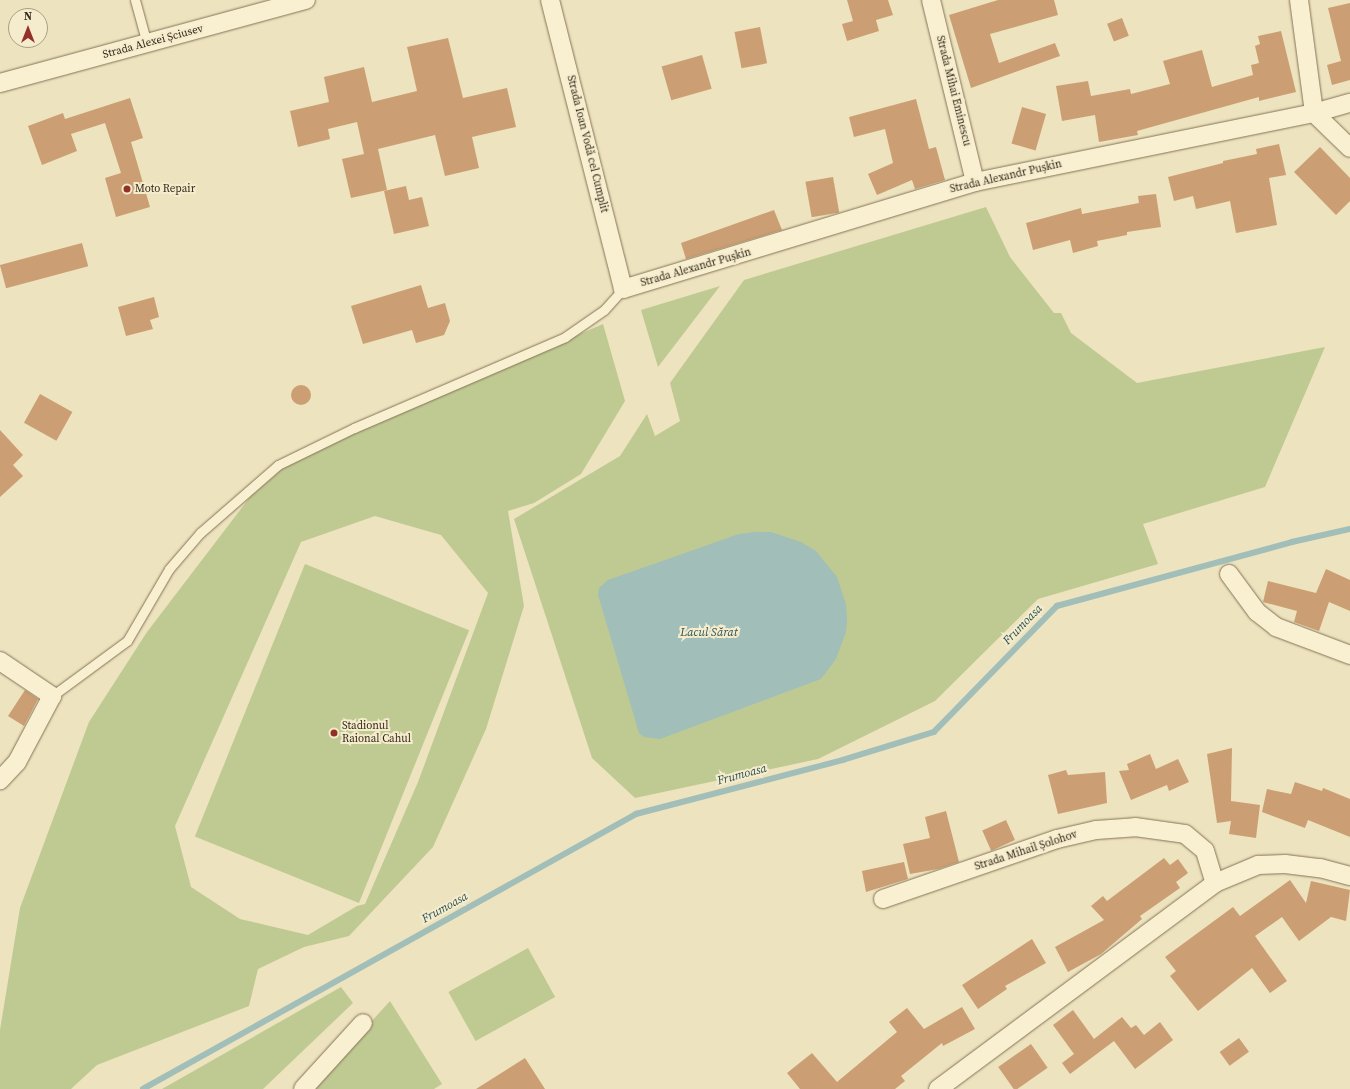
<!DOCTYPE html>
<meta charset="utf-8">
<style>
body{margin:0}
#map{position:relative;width:1350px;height:1089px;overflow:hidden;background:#ede3be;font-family:"Source Serif 4",serif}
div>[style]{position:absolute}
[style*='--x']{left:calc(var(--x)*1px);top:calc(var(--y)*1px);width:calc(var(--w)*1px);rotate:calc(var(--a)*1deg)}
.green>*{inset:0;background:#bfca92;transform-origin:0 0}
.water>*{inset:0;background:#a1beb8}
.stream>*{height:5.5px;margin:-2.75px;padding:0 2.75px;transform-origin:2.75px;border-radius:2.75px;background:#a1beb8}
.building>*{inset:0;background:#cb9f73;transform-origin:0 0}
.round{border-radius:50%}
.roads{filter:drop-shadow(0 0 1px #857357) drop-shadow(0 0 1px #857357)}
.lane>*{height:9px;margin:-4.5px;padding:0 4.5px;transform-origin:4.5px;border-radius:4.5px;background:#f8f0d0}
.street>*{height:18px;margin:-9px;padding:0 9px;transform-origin:9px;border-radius:9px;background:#f8f0d0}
.dots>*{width:11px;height:11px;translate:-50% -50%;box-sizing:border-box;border:2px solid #f5eccd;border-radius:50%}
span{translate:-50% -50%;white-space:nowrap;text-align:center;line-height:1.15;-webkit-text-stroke:4px #f5eccd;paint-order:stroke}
.street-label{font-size:11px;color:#34291b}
.poi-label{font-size:11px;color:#34291b}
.left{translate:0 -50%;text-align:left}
.water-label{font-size:12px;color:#2b5354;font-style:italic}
.north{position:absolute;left:8px;top:8px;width:40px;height:40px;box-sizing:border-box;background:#f5eccd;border:1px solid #a89e86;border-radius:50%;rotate:0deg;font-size:11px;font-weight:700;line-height:16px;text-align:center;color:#34291b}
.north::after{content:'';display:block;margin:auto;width:14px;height:18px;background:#933027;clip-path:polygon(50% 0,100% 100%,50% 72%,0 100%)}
</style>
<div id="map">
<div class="green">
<i style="clip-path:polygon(986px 207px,1010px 257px,1054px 313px,1061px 313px,1071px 333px,1137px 383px,1325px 347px,1265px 487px,1143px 524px,1158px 564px,1038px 599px,935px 701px,818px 759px,635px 798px,592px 758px,514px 519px,620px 456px,647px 414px,655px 436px,680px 421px,670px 383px,744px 280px)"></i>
<i style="clip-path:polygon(720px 286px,658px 367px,641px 310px)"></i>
<i style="clip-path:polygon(evenodd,603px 324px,625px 401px,581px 474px,534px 503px,508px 511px,524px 606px,486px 729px,433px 847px,349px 936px,304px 947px,258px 969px,249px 1006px,97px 1065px,71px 1089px,0 1089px,0 1030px,20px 908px,89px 722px,147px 632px,250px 497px,303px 451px,434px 398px,603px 324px,375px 516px,441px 535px,488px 593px,418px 782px,365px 904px,357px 906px,308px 935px,240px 919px,191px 887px,175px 826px,301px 542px,375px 516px)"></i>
<i style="left:305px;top:564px;width:177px;height:294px;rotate:22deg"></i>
<i style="left:528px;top:948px;width:56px;height:91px;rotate:61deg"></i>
<i style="clip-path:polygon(341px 987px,353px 1003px,263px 1089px,162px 1089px)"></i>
<i style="clip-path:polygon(390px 1001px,442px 1084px,434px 1089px,310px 1089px)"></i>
</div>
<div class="water">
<i style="clip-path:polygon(756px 532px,771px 532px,801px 542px,816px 551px,837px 577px,846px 604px,847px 619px,846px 632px,836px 659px,821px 679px,660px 739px,644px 737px,639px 733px,598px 595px,599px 588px,608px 580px,739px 534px)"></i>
</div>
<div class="stream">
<i style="--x:143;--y:1089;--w:565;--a:-29.15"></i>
<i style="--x:636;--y:814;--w:214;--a:-14.6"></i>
<i style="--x:843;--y:760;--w:95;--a:-17.1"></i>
<i style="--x:934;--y:732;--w:176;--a:-45.7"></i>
<i style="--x:1057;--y:606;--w:244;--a:-15.2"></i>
<i style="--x:1292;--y:542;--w:59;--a:-12.6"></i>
</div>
<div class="building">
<i style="clip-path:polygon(847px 0,888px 0,893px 15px,876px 20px,879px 31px,847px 41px,842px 24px,853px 21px)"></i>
<i style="clip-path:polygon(998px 0,1054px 0,1058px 15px,990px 34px,999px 63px,1055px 43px,1060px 56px,971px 88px,949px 15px)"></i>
<i style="clip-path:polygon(1350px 3px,1350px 80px,1332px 85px,1327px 65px,1341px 61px,1328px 8px)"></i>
<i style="left:1122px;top:18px;width:19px;height:16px;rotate:69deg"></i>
<i style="left:760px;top:27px;width:37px;height:26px;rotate:79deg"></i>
<i style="clip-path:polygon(1281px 31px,1296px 92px,1259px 101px,1259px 97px,1137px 131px,1138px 135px,1099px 142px,1095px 115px,1062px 121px,1056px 86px,1088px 81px,1091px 96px,1130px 89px,1131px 94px,1170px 84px,1163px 61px,1202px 50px,1212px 87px,1253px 75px,1251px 65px,1259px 63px,1255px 46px,1260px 44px,1258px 36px)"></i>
<i style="clip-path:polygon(448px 38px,463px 98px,507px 88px,516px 127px,472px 137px,479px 168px,445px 176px,435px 135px,378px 149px,387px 190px,351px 198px,342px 159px,364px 154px,357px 122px,328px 129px,330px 139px,298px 147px,290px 111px,329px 102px,324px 77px,364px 67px,372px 102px,417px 91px,407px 47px)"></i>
<i style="left:702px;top:55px;width:35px;height:42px;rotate:74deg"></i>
<i style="clip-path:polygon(130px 98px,143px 138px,131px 142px,150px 207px,116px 217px,105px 178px,121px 173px,105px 123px,71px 134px,77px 151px,42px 165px,28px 126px,63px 113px,65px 119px)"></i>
<i style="clip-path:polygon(916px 99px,929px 149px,936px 147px,945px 180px,915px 189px,912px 180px,877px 195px,868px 174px,893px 163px,885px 129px,854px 137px,849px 117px)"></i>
<i style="left:1022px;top:107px;width:25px;height:38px;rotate:16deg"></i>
<i style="clip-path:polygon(1279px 144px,1286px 175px,1269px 178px,1277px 225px,1236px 233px,1230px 201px,1196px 209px,1193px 196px,1174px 201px,1168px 177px,1223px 163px,1223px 161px,1257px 154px,1256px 149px)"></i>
<i style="clip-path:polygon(1320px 147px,1350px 178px,1350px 201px,1336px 215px,1294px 172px)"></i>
<i style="left:833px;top:177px;width:36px;height:28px;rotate:80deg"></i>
<i style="clip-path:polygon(406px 186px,409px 200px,422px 197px,429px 226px,394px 234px,384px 191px)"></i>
<i style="clip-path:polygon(1156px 194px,1161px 227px,1127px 232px,1127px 235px,1097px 241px,1098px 246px,1073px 253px,1070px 240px,1033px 250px,1026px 223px,1081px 208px,1082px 214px,1139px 203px,1138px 196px)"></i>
<i style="clip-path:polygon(774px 210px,782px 230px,686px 259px,681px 243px)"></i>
<i style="left:82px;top:243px;width:24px;height:85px;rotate:75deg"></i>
<i style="clip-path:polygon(421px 285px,428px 308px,445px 303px,450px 321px,444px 335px,416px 343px,412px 330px,363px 344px,351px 306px)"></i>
<i style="clip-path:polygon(154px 297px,159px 317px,150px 320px,153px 329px,126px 336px,118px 307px)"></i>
<i class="round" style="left:291px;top:385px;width:20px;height:20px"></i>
<i style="left:40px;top:394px;width:37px;height:33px;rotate:29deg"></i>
<i style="clip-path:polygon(0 430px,23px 455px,13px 465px,23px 476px,0 497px)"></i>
<i style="clip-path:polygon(1326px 569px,1350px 580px,1350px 611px,1329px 602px,1319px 631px,1294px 622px,1297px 611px,1263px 602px,1268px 581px,1316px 593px)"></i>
<i style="clip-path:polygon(25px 690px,38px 699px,24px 726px,8px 716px)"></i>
<i style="clip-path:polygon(1232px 748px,1231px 801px,1260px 805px,1256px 838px,1229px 834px,1231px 821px,1217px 823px,1207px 754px)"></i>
<i style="clip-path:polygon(1150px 754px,1156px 769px,1178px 759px,1189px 782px,1169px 791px,1167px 785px,1131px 800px,1119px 771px,1129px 770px,1127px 764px)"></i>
<i style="clip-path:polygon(1066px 770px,1068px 775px,1105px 772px,1107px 803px,1058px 814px,1048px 775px)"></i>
<i style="clip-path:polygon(1295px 782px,1322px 791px,1323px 788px,1350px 799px,1350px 837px,1308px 820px,1305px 828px,1262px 812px,1267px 789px,1291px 794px)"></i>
<i style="clip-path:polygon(946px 811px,959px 862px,938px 869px,910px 874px,903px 844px,930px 838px,925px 817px)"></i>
<i style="left:1006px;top:820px;width:22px;height:26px;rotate:66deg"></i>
<i style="clip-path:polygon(1164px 858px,1170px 865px,1178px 859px,1188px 873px,1176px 882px,1180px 888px,1140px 916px,1142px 919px,1101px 954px,1068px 972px,1055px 947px,1104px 920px,1091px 906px,1103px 896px,1107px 901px)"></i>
<i style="clip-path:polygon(904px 862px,908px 879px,866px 892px,862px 871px)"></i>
<i style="clip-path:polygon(1290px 880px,1306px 903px,1311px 881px,1350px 890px,1346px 921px,1331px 917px,1299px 941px,1282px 917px,1255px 936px,1287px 981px,1270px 993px,1252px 968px,1198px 1011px,1170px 976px,1176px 971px,1165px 957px,1233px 907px,1240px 916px)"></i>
<i style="clip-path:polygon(1032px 939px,1046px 963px,1005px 986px,1007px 989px,978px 1009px,962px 985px)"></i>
<i style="clip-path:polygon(962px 1007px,975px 1029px,943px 1046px,942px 1043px,901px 1076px,905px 1081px,895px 1089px,800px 1089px,787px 1073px,812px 1053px,837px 1082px,897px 1032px,889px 1022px,907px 1008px,924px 1029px)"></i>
<i style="clip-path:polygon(1073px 1010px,1094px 1039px,1122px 1017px,1131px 1028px,1136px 1025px,1144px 1035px,1160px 1022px,1173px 1040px,1135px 1069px,1114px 1041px,1070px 1074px,1062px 1063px,1074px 1054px,1053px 1025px)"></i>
<i style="left:1239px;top:1038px;width:17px;height:24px;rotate:54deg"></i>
<i style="left:1031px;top:1044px;width:29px;height:40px;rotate:55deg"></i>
<i style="clip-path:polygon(525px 1058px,545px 1089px,476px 1089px)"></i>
</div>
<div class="roads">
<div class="lane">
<i style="--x:135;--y:0;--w:46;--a:74.7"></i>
<i style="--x:52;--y:696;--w:93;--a:-36.3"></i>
<i style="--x:127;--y:641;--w:83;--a:-59.7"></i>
<i style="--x:169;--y:569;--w:48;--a:-49.3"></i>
<i style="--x:200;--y:533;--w:103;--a:-41.1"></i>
<i style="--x:278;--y:465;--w:85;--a:-26"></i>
<i style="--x:354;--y:428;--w:230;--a:-23.3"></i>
<i style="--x:565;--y:337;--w:47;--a:-34.7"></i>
<i style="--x:604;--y:310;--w:28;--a:-48"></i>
</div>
<div class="street">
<i style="--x:550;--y:0;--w:298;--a:75.8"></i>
<i style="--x:623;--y:289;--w:368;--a:-16.9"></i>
<i style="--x:975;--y:182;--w:346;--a:-11.5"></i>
<i style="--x:1314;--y:113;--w:37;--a:-16"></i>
<i style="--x:931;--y:0;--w:187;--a:76.4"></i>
<i style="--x:1299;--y:0;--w:114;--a:82.4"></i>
<i style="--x:1314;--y:113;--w:50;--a:44.2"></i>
<i style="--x:0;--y:83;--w:317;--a:-15.2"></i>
<i style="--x:1229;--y:574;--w:47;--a:53.6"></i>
<i style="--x:1257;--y:612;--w:24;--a:38"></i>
<i style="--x:1276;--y:627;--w:79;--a:20.7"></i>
<i style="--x:0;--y:661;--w:63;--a:33.9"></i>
<i style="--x:52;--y:696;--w:75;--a:117.9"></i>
<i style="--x:17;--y:762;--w:25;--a:133"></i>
<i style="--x:883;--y:899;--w:184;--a:-19"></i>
<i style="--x:1057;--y:839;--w:40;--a:-13"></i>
<i style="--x:1096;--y:830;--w:39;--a:-4"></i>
<i style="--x:1135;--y:827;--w:50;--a:8"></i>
<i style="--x:1185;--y:834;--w:26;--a:40"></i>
<i style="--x:1205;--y:851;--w:34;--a:73"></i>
<i style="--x:303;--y:1089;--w:89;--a:-47.7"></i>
<i style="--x:938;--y:1089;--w:345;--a:-36.6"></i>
<i style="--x:1215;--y:883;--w:47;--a:-22.7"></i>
<i style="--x:1258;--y:865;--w:27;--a:-2"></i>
<i style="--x:1285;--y:864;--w:35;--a:7"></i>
<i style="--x:1320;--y:868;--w:31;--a:15"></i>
</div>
</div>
<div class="dots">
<i style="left:127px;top:189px;background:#933027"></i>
<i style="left:334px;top:733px;background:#933027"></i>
</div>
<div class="street-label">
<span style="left:153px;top:42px;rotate:-15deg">Strada Alexei Șciusev</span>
<span style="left:953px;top:91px;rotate:76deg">Strada Mihai Eminescu</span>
<span style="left:587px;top:144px;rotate:76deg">Strada Ioan Vodă cel Cumplit</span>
<span style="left:1006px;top:177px;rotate:-13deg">Strada Alexandr Pușkin</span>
<span style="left:696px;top:268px;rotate:-16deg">Strada Alexandr Pușkin</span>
<span style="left:1026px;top:851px;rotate:-18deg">Strada Mihail Șolohov</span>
</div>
<div class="poi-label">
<span class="left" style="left:135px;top:189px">Moto Repair</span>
<span class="left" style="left:342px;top:733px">Stadionul<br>Raional Cahul</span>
</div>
<div class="water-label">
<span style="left:1023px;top:625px;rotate:-46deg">Frumoasa</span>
<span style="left:709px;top:633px">Lacul Sărat</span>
<span style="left:742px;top:775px;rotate:-15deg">Frumoasa</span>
<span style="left:445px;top:908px;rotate:-29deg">Frumoasa</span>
</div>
<div class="north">N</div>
</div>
